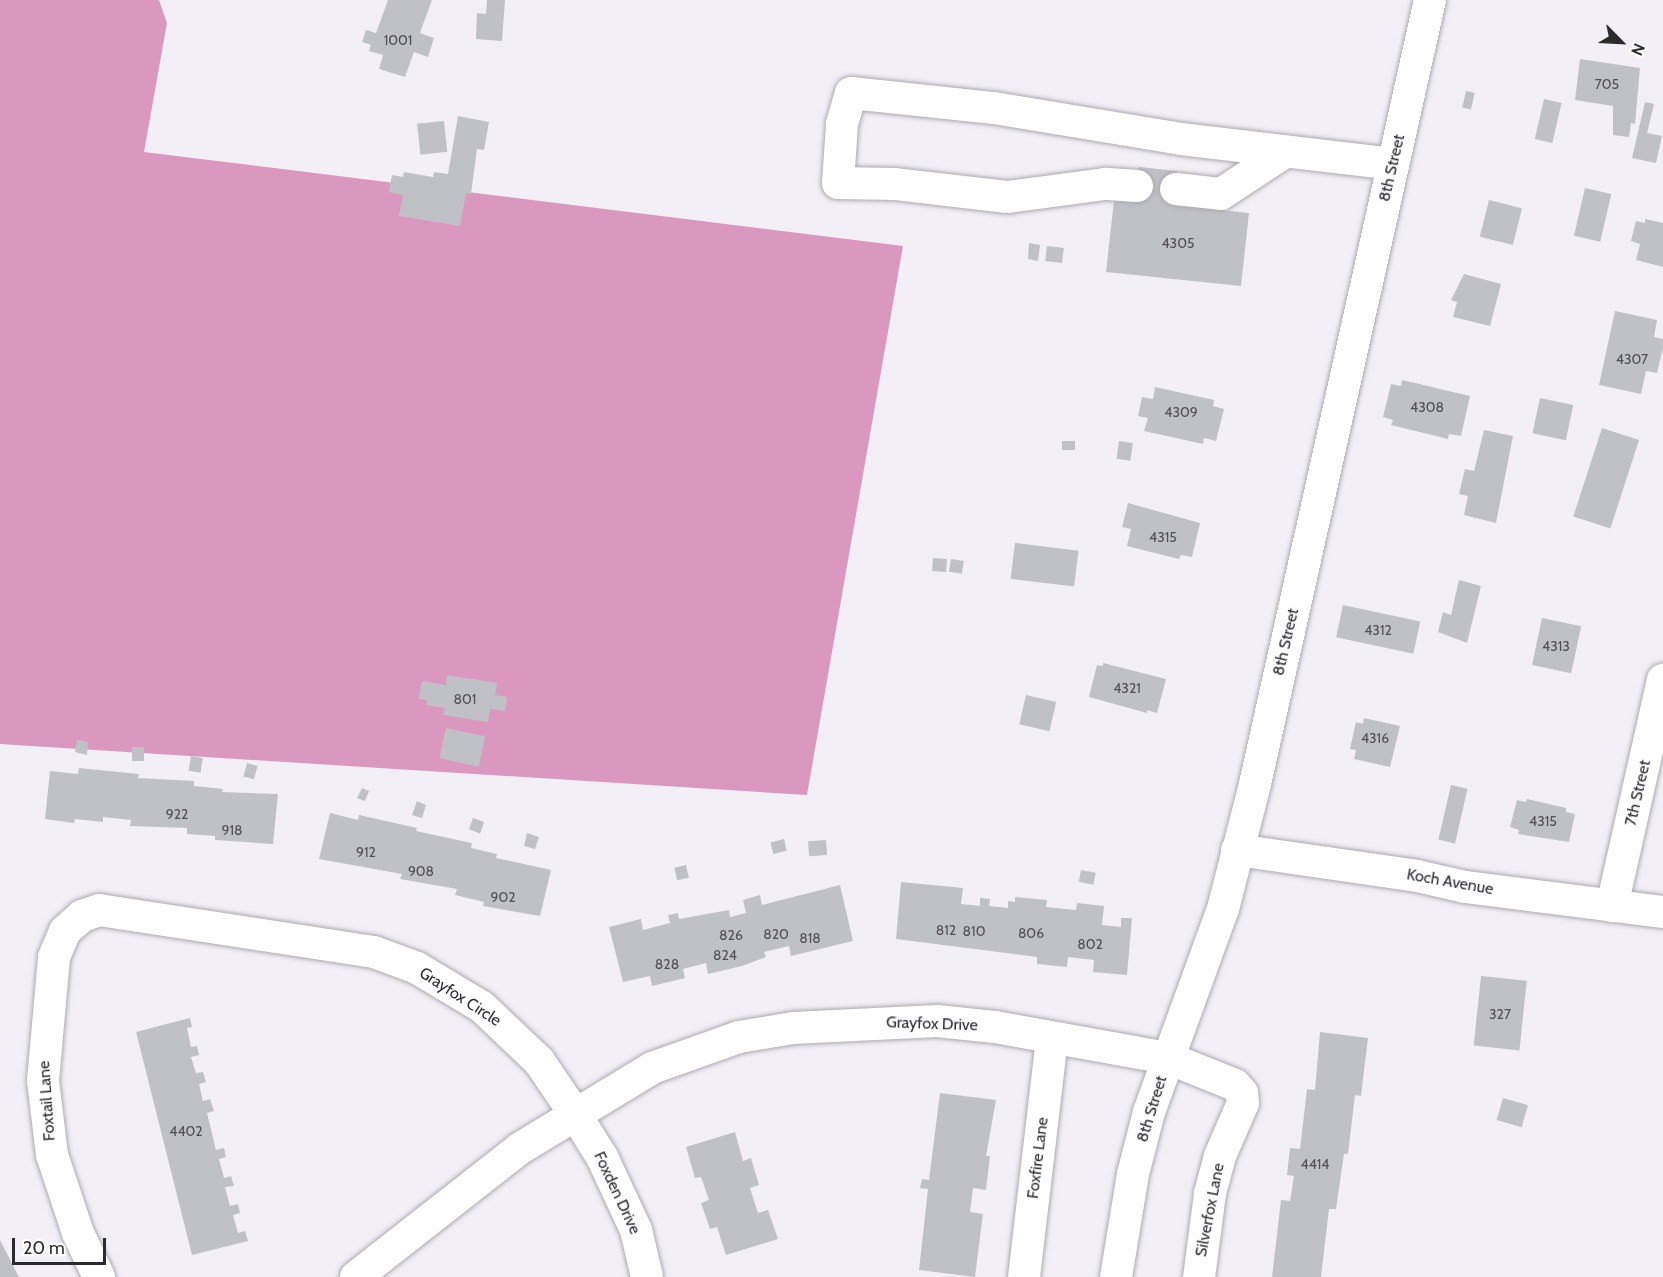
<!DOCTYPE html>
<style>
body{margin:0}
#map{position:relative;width:1663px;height:1277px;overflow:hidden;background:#f2f0f6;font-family:Cabin,sans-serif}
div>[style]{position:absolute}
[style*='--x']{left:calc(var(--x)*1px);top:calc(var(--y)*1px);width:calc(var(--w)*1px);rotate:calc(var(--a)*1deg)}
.forest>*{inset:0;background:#db98be}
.building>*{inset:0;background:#c0c1c7;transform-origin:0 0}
.roads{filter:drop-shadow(0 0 2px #acaab0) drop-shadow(0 0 2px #acaab0)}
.minor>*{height:32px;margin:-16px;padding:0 16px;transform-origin:16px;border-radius:16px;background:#fff}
span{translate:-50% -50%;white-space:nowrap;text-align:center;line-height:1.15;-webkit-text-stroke:6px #fefefe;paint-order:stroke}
.number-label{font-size:14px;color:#505054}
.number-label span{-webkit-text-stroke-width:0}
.street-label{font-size:16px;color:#2b2a2d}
.north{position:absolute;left:1591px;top:12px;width:60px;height:60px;-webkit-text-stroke:4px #fefefe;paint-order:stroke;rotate:114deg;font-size:16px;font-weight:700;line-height:24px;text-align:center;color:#2b2a2d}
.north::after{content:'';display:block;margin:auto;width:21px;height:27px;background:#2b2a2d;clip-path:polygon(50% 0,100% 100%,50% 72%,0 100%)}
.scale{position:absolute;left:12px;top:1238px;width:94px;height:27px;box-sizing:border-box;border:3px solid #2b2a2d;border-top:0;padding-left:8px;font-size:18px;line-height:21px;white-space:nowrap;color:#2b2a2d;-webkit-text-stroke:4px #fefefe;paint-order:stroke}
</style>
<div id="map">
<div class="forest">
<i style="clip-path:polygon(0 0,159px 0,167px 23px,144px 152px,903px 246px,807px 795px,0 744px)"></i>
</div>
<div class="building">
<i style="clip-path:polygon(388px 0,432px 0,420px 33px,434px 38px,428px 57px,414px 52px,405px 77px,379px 69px,383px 55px,369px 51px,371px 45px,362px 42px,366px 30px,376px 33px)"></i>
<i style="clip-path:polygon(487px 0,505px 0,502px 41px,476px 39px,477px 13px,486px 14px)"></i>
<i style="clip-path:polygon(1580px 59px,1640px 68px,1635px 124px,1631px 123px,1629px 137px,1613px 135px,1613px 106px,1575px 100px)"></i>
<i style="left:1466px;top:91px;width:9px;height:17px;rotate:13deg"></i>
<i style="left:1544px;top:99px;width:18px;height:41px;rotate:13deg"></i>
<i style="clip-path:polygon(1645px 102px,1654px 104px,1647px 133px,1662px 136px,1656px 163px,1632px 158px)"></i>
<i style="clip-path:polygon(458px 116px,489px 122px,484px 150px,477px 149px,471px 194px,466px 193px,460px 226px,399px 216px,403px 195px,389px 192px,392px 175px,403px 177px,404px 172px,433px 177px,434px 172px,448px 174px)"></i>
<i style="left:444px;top:121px;width:31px;height:27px;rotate:84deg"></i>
<i style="clip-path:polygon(1139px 167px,1177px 171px,1173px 205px,1249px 213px,1241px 286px,1106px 272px,1114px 200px,1135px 202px)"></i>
<i style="left:1585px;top:188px;width:27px;height:49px;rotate:13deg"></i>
<i style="left:1489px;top:200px;width:34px;height:38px;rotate:14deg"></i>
<i style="clip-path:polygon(1645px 219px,1663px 223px,1663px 267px,1636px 260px,1640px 244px,1631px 241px,1636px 221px,1645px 223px)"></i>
<i style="clip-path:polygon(1029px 243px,1040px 245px,1038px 261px,1028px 259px)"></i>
<i style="left:1047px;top:246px;width:17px;height:15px;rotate:7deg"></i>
<i style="clip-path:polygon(1464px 274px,1501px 284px,1490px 326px,1453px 317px,1457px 302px,1451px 300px)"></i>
<i style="clip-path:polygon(1615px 311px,1657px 320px,1654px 337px,1663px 339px,1663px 348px,1657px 373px,1646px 371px,1641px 394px,1599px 385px)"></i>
<i style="clip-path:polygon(1402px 380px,1470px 396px,1461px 436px,1449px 434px,1448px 439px,1391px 425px,1393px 420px,1383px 417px,1391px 384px,1401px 386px)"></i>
<i style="clip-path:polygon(1155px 387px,1214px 400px,1213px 406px,1224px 409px,1216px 441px,1204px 438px,1203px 444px,1144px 431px,1148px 418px,1138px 416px,1142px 397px,1153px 399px)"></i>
<i style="left:1540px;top:398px;width:34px;height:36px;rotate:12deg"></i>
<i style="left:1602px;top:428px;width:39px;height:93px;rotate:18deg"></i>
<i style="clip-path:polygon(1484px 430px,1513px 436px,1496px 523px,1464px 515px,1468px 496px,1459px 494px,1465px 469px,1474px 471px)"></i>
<i style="left:1062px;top:441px;width:13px;height:9px"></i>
<i style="left:1119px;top:441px;width:14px;height:18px;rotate:8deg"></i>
<i style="clip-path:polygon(1128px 503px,1200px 523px,1192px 557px,1181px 555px,1179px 559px,1127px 546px,1131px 529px,1122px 527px)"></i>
<i style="left:1015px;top:543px;width:64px;height:36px;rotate:7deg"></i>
<i style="left:933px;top:558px;width:14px;height:13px;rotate:4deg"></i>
<i style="left:951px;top:559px;width:13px;height:13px;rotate:9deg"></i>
<i style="clip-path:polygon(1459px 580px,1481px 586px,1467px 643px,1438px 632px,1443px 612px,1451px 615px)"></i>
<i style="left:1343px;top:605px;width:79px;height:33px;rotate:12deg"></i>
<i style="left:1542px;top:618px;width:40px;height:48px;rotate:12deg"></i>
<i style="clip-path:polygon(1103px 663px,1166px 679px,1157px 713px,1147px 710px,1147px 713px,1089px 697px,1097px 665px,1103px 666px)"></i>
<i style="clip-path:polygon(447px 675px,497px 683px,495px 695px,507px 697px,505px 711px,490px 709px,488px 722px,443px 715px,445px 708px,426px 705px,427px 700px,419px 699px,422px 681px,446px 685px)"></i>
<i style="left:1026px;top:695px;width:31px;height:30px;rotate:13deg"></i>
<i style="clip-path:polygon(1364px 718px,1400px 726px,1390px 767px,1354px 759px,1356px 750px,1350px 749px,1356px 722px,1363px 724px)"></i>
<i style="left:446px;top:728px;width:40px;height:31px;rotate:12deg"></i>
<i style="clip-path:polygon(77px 740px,88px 742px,87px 755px,75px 752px)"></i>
<i style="left:132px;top:747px;width:12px;height:14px"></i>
<i style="left:191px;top:756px;width:12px;height:15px;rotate:9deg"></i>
<i style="left:247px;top:763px;width:11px;height:14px;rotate:15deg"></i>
<i style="clip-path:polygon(79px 768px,139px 774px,138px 778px,194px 781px,194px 786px,223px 789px,222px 792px,278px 794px,273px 844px,215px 840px,215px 836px,187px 834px,187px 828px,130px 826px,131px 820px,103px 817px,103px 822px,75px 819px,74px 823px,45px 819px,50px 771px,78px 774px)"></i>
<i style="left:1451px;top:785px;width:17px;height:56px;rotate:13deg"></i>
<i style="clip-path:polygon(362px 788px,369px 791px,365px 801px,357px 798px)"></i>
<i style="clip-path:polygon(1527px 799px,1566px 808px,1566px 812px,1575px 814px,1569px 842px,1518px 834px,1519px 830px,1510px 827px,1517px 800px,1526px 802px)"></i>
<i style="clip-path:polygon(417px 801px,426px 805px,422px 818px,412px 815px)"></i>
<i style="clip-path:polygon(330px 813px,358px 820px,359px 815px,417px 828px,416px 831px,472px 843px,471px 848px,497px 854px,496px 858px,551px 870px,540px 916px,483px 906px,484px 902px,455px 895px,457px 889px,400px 879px,402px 874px,319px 859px)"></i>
<i style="left:473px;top:818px;width:12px;height:12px;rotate:20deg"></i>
<i style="clip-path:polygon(527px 833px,539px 837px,535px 849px,524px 846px)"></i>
<i style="left:784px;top:839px;width:12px;height:14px;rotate:76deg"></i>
<i style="left:826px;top:840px;width:15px;height:18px;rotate:86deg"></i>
<i style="left:686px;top:865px;width:13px;height:12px;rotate:77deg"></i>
<i style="left:1081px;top:870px;width:15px;height:12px;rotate:11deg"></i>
<i style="clip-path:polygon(901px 882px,963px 888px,961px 904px,980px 906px,980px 898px,990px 899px,989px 906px,1008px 908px,1008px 901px,1015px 902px,1015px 897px,1047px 900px,1046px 907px,1076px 910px,1077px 903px,1104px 906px,1102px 925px,1121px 927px,1121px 918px,1132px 918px,1127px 975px,1093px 972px,1094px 960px,1068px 957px,1067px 967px,1037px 964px,1037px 957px,896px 939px)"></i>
<i style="clip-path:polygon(840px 885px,853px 941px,791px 956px,789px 946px,764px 952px,766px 957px,742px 966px,708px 974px,706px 963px,683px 969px,685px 978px,652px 986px,650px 976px,623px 982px,609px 927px,641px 919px,643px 930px,670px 923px,668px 915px,678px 913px,679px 919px,729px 910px,730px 917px,746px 913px,743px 900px,760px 895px,762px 905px)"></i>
<i style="left:1481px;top:976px;width:46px;height:70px;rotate:6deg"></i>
<i style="clip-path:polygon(190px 1018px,192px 1027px,187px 1028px,191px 1047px,197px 1046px,199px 1055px,191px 1057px,196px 1073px,203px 1072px,206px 1082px,199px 1084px,203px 1101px,210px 1099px,214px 1111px,207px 1113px,216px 1150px,224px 1148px,226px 1157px,219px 1159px,224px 1178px,231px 1176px,234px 1186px,225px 1187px,230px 1206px,238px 1204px,240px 1213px,233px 1215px,238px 1233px,245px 1231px,248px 1241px,192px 1255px,136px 1032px)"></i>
<i style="clip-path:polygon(1320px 1032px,1368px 1038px,1361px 1096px,1355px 1095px,1348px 1154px,1344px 1154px,1336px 1209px,1329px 1209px,1321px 1277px,1272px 1277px,1281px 1200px,1290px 1201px,1294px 1176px,1287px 1175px,1290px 1148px,1300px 1149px,1307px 1089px,1315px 1090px)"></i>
<i style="clip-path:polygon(940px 1093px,996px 1100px,986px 1156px,990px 1156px,986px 1190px,973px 1188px,970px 1212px,983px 1214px,975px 1277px,919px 1270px,928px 1189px,920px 1188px,922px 1179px,929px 1180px)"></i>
<i style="left:1503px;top:1098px;width:26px;height:23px;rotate:16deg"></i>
<i style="clip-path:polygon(735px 1132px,743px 1161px,751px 1158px,759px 1185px,750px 1188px,758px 1213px,768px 1210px,778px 1239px,726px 1255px,717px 1227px,710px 1229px,701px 1203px,709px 1200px,701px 1177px,695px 1178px,686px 1147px)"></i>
<i style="clip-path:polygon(0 1240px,19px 1277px,0 1277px)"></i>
</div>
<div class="roads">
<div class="minor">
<i style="--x:1137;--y:186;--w:32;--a:-176"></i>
<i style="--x:1105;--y:184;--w:99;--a:172.4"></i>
<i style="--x:1007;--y:197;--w:114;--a:-173.4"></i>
<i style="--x:894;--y:184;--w:56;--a:-179"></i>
<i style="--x:838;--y:183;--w:59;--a:-86.1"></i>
<i style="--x:842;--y:124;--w:32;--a:-74"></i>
<i style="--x:851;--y:93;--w:144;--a:6"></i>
<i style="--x:994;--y:108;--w:190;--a:9.4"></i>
<i style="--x:1181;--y:139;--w:213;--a:6.7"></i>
<i style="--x:1176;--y:189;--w:45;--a:6.3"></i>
<i style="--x:1221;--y:194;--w:77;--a:-33.3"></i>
<i style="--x:1237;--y:850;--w:182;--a:8.2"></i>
<i style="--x:1417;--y:876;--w:49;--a:12.9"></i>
<i style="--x:1465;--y:887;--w:200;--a:7.2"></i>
<i style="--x:1612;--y:906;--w:232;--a:-77.3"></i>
<i style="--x:99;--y:1277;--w:49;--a:-115.5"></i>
<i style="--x:78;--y:1233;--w:82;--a:-108.4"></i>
<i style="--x:52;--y:1155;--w:75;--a:-96.9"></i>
<i style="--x:43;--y:1081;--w:124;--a:-84.9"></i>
<i style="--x:54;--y:957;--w:28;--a:-67"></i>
<i style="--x:65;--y:931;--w:23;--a:-41"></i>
<i style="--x:82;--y:916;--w:18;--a:-19"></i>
<i style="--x:99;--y:910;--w:278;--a:8.7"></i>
<i style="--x:374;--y:952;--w:46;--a:20.4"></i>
<i style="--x:417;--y:968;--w:76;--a:31"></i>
<i style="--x:482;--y:1007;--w:79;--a:43.5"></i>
<i style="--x:539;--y:1061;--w:64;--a:55.8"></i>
<i style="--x:575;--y:1114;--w:51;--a:57.9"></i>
<i style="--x:602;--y:1157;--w:81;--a:65"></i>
<i style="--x:636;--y:1230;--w:48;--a:76.8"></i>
<i style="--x:356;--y:1277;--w:207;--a:-38.1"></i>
<i style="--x:519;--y:1149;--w:156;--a:-31.3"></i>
<i style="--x:652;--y:1068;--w:92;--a:-19.6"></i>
<i style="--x:739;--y:1037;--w:55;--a:-9.5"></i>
<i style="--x:793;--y:1028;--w:144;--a:-2.8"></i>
<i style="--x:937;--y:1021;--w:58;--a:5.9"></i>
<i style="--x:995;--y:1027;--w:176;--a:10.2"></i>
<i style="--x:1168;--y:1058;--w:72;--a:21.9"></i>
<i style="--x:1235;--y:1085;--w:11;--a:49"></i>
<i style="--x:1242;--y:1093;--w:10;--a:84"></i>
<i style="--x:1243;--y:1103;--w:58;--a:113.5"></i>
<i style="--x:1220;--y:1156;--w:39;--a:105"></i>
<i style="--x:1210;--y:1194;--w:84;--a:97.5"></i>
<i style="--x:1024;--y:1277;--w:240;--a:-83.3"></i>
<i style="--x:1116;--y:1277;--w:104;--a:-80.6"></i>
<i style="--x:1133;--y:1174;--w:64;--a:-75.5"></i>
<i style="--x:1149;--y:1112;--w:216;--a:-70"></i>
<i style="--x:1223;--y:909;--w:129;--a:-75.6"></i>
<i style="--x:1255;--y:784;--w:803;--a:-77.42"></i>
</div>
</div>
<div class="number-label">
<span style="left:398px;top:40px">1001</span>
<span style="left:1607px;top:84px">705</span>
<span style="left:1178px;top:243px">4305</span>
<span style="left:1632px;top:359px">4307</span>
<span style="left:1427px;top:407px">4308</span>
<span style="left:1181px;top:412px">4309</span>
<span style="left:1163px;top:537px">4315</span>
<span style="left:1378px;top:630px">4312</span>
<span style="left:1556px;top:646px">4313</span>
<span style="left:1127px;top:688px">4321</span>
<span style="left:465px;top:699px">801</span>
<span style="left:1375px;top:738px">4316</span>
<span style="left:177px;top:814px">922</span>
<span style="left:1543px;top:821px">4315</span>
<span style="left:232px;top:830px">918</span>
<span style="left:366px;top:852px">912</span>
<span style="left:421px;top:871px">908</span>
<span style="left:503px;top:897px">902</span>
<span style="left:946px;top:930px">812</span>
<span style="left:974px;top:931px">810</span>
<span style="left:1031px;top:933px">806</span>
<span style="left:776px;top:934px">820</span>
<span style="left:731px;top:935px">826</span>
<span style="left:810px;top:938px">818</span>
<span style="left:1090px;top:944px">802</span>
<span style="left:725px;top:955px">824</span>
<span style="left:667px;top:964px">828</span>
<span style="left:1500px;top:1014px">327</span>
<span style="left:186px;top:1131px">4402</span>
<span style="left:1315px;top:1164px">4414</span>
</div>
<div class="street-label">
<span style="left:1392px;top:168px;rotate:-77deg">8th Street</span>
<span style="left:1286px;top:642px;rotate:-77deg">8th Street</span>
<span style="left:1638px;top:793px;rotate:-77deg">7th Street</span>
<span style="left:1450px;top:882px;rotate:10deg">Koch Avenue</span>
<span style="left:460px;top:997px;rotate:33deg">Grayfox Circle</span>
<span style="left:932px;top:1024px;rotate:2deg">Grayfox Drive</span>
<span style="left:47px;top:1101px;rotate:-94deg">Foxtail Lane</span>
<span style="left:1152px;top:1109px;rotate:-73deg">8th Street</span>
<span style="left:1038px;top:1158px;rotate:-83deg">Foxfire Lane</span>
<span style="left:617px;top:1193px;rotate:65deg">Foxden Drive</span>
<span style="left:1210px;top:1210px;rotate:-79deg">Silverfox Lane</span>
</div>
<div class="north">N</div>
<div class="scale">20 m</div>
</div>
